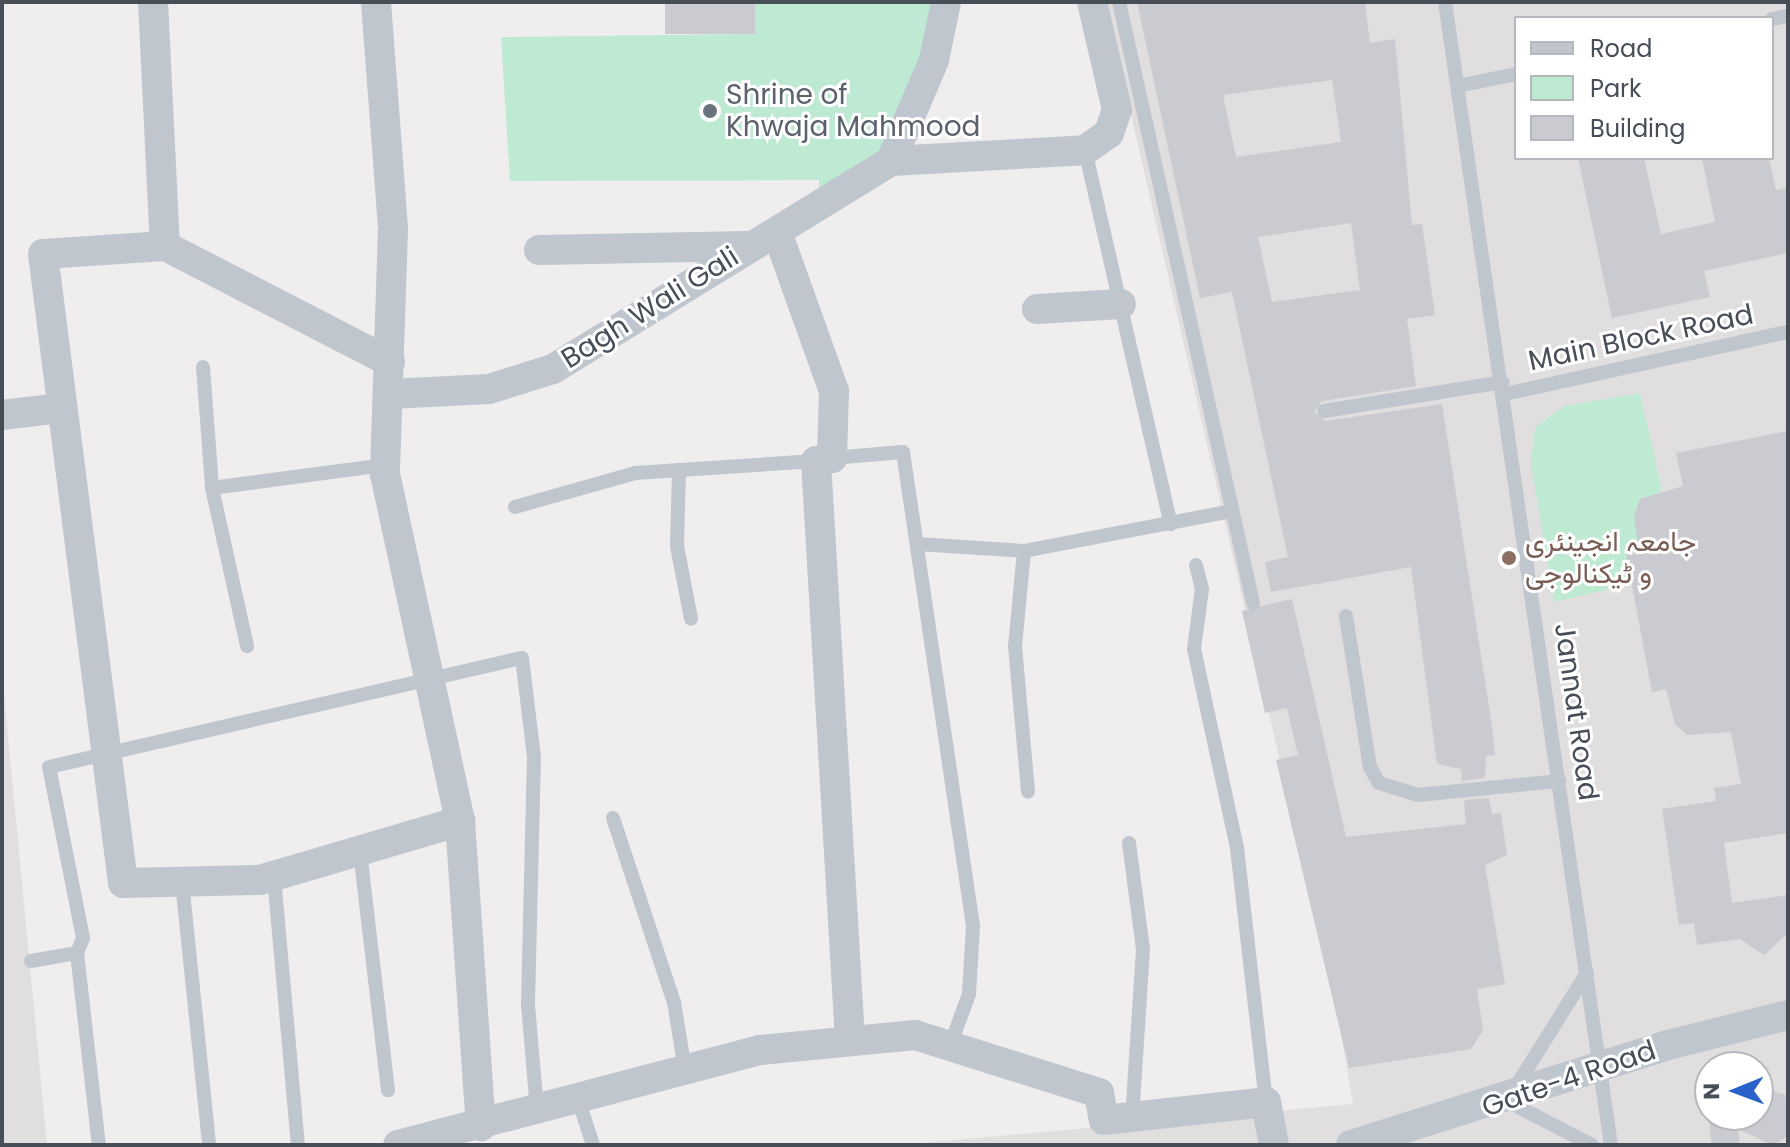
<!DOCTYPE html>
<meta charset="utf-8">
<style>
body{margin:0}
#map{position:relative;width:1790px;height:1147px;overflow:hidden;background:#efeded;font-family:Poppins,Vazirmatn,sans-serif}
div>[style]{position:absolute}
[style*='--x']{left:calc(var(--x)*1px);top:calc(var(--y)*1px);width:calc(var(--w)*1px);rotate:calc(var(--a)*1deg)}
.education>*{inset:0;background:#e0dede}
.green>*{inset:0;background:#beead3}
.building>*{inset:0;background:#cacbd1;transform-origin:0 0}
.service>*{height:14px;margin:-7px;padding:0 7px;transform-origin:7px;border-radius:7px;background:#bfc6ce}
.minor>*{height:30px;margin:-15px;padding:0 15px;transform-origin:15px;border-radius:15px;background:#bfc6ce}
.dots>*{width:22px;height:22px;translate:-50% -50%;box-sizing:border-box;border:4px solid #fff;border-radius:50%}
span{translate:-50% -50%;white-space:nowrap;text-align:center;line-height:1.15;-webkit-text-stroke:6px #fff;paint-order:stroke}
.worship-label{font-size:28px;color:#5b616d}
.left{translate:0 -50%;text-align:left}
.street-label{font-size:28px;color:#474e58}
.education-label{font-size:28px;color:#785e54}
.frame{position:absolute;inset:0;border:4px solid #474e58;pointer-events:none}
.legend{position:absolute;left:1514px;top:16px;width:260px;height:144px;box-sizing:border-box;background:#fff;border:2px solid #b5b8bc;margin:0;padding:10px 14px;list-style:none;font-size:24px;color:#474e58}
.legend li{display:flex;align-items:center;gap:16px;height:40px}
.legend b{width:40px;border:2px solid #b5b8bc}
.north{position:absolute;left:1694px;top:1051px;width:80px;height:80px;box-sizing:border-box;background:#fff;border:2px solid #b5b8bc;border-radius:50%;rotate:269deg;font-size:22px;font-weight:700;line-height:32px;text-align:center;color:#474e58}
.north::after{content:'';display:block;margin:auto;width:28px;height:36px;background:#2a62cc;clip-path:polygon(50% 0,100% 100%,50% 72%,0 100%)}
</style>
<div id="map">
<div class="education">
<i style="clip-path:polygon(evenodd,1105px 2px,1788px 2px,1788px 1145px,900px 1145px,1353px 1104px,1337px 1009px,1105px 2px,1516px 18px,1772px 18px,1772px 158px,1516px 158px,1516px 18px,1105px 2px,1710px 1067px,1758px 1067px,1758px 1115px,1710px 1115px,1710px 1067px)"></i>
<i style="clip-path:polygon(2px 674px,47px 1145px,2px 1145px)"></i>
</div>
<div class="green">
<i style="clip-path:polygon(755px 2px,946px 2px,891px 161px,820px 209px,819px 180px,510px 181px,501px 37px,755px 34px)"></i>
<i style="clip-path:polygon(1640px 393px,1662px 490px,1636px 507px,1639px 552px,1626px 555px,1632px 584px,1554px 602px,1531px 464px,1535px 427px,1565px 406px)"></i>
</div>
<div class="building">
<i style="left:665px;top:2px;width:90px;height:32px"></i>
<i style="clip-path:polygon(evenodd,1137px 2px,1365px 2px,1370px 43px,1395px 39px,1412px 225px,1422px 224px,1435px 315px,1407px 319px,1416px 386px,1322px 401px,1314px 412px,1326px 421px,1442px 404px,1492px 726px,1495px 755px,1486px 756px,1485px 778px,1462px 781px,1461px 769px,1437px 764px,1411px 567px,1271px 592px,1265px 562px,1288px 557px,1232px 292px,1200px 298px,1137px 2px,1332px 80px,1341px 142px,1236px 157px,1223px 95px,1332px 80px,1137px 2px,1351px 223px,1360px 290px,1272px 302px,1258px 237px,1351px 223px)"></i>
<i style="clip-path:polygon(1578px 158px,1644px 158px,1661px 234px,1715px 222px,1702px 158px,1769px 158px,1776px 190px,1788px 188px,1788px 253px,1704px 271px,1710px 297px,1612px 318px)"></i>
<i style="clip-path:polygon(1788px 431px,1788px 833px,1724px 843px,1732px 903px,1788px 895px,1788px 933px,1764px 955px,1740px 939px,1697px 945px,1694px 923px,1679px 925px,1662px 809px,1716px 801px,1714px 788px,1741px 784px,1731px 732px,1687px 735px,1675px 724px,1666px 689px,1652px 692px,1626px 554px,1639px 552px,1634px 516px,1640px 499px,1683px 486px,1676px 453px)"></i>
<i style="clip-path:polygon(1292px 599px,1346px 837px,1466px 824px,1464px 800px,1489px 798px,1492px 814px,1501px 813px,1507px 855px,1485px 865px,1505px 984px,1477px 989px,1483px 1031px,1471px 1049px,1349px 1068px,1276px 760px,1298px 755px,1287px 708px,1265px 713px,1242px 611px)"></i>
<i style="clip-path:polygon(1758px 1088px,1785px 1094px,1788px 1136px,1773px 1145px,1738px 1129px,1740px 1145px,1712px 1145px,1708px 1115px,1758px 1115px)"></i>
</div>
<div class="service">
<i style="--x:1119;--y:2;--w:616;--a:77.43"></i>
<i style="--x:1445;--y:2;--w:1155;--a:81.74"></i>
<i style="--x:1772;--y:19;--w:16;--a:-11"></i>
<i style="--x:1458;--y:86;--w:59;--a:-11.7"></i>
<i style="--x:1085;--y:150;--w:384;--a:77.1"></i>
<i style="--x:203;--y:367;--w:121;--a:85.7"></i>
<i style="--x:212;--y:488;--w:162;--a:77.5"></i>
<i style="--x:1505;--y:394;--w:290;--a:-12.4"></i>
<i style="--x:1324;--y:411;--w:181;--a:-9.2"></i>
<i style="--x:832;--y:458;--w:71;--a:-4.8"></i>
<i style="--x:903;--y:452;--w:478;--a:81.6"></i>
<i style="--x:973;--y:925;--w:69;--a:93.3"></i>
<i style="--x:969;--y:994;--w:55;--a:110.1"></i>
<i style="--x:679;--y:470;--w:76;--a:91.5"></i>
<i style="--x:677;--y:546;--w:74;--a:79.1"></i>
<i style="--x:212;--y:488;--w:175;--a:-7.6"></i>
<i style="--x:515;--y:507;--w:125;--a:-15.8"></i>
<i style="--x:635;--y:473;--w:181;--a:-3.8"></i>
<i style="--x:917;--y:544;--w:107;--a:3.7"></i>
<i style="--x:1024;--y:551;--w:211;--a:-10.9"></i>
<i style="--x:1024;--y:551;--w:95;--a:95.4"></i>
<i style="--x:1015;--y:646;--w:146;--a:84.9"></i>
<i style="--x:1196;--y:565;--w:25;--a:76"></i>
<i style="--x:1202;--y:589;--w:61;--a:97.6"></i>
<i style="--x:1194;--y:649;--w:204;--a:77.8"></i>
<i style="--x:1237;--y:848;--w:256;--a:83.5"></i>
<i style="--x:1346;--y:616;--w:153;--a:81"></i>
<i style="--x:1370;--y:767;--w:18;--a:61"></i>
<i style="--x:1379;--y:783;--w:41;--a:17.1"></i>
<i style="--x:1418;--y:795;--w:142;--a:-5.7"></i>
<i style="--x:613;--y:818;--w:194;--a:71.7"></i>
<i style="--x:674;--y:1002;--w:69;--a:80.8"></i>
<i style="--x:1129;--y:843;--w:107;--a:82.5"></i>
<i style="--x:1143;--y:949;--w:168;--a:93.7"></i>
<i style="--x:360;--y:852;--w:240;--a:83.3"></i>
<i style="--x:274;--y:877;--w:269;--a:84.9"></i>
<i style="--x:182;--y:882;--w:264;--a:84.1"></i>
<i style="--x:77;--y:953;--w:193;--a:83.5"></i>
<i style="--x:31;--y:961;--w:47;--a:-9.9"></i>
<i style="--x:77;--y:953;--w:16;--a:-68"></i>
<i style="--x:83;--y:938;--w:174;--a:-101.2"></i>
<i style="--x:49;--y:767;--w:485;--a:-13"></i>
<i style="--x:522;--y:658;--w:100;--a:83.1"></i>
<i style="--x:534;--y:757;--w:248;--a:91.4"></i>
<i style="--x:528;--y:1005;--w:104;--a:85.1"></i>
<i style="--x:1587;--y:973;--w:151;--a:122"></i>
<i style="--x:1507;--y:1101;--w:96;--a:27.4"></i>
<i style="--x:578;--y:1099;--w:48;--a:71.9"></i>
</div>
<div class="minor">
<i style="--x:153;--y:2;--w:244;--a:87.2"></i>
<i style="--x:376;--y:2;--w:228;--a:85.7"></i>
<i style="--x:393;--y:229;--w:245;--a:91.9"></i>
<i style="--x:385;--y:474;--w:355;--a:77.8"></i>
<i style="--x:460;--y:821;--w:306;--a:86.1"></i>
<i style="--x:891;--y:161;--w:110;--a:-66.9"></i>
<i style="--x:934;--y:60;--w:59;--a:-78.3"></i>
<i style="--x:777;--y:232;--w:169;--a:70.3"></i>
<i style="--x:834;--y:391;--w:67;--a:91.7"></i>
<i style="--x:832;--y:458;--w:16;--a:169"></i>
<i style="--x:816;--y:461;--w:580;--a:86.64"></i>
<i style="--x:539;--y:250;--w:209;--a:-1.1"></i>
<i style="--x:1037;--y:309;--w:84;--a:-3.4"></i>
<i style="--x:390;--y:362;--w:253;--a:-152.7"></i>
<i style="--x:165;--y:246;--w:122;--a:176.2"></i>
<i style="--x:43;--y:254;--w:634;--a:82.75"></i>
<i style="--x:123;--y:883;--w:137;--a:-1.3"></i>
<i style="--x:260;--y:880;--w:209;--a:-16.4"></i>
<i style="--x:389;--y:394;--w:100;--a:-2.9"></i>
<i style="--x:489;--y:389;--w:67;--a:-17.4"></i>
<i style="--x:553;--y:369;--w:397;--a:-31.6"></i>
<i style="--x:891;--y:161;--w:194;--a:-3.2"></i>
<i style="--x:1085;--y:150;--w:29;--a:-35"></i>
<i style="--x:1109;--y:133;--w:24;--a:-71"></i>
<i style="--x:1117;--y:110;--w:111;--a:-103"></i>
<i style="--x:2;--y:415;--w:59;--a:-6.8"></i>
<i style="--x:398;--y:1145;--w:374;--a:-14.7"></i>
<i style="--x:760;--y:1050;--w:156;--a:-5.5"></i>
<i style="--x:915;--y:1035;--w:193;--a:17.5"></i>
<i style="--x:1099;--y:1093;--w:27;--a:80"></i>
<i style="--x:1104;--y:1120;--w:163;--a:-6.3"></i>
<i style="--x:1266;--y:1102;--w:44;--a:79.5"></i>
<i style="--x:1351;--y:1145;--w:332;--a:-17.5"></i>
<i style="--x:1668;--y:1045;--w:124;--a:-14"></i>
</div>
<div class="dots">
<i style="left:710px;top:111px;background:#6b7280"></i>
<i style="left:1509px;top:558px;background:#8d6e63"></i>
</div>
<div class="worship-label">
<span class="left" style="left:726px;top:111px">Shrine of<br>Khwaja Mahmood</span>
</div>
<div class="street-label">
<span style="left:650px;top:308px;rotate:-32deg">Bagh Wali Gali</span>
<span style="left:1641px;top:338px;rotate:-12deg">Main Block Road</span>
<span style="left:1576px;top:712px;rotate:82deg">Jannat Road</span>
<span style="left:1569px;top:1079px;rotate:-19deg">Gate-4 Road</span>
</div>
<div class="education-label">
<span class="left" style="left:1525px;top:558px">جامعہ انجینئری<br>و ٹیکنالوجی</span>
</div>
<div class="frame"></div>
<ul class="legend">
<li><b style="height:10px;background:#bfc6ce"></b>Road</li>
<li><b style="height:22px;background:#beead3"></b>Park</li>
<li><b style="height:22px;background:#cacbd1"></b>Building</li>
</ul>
<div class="north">N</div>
</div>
